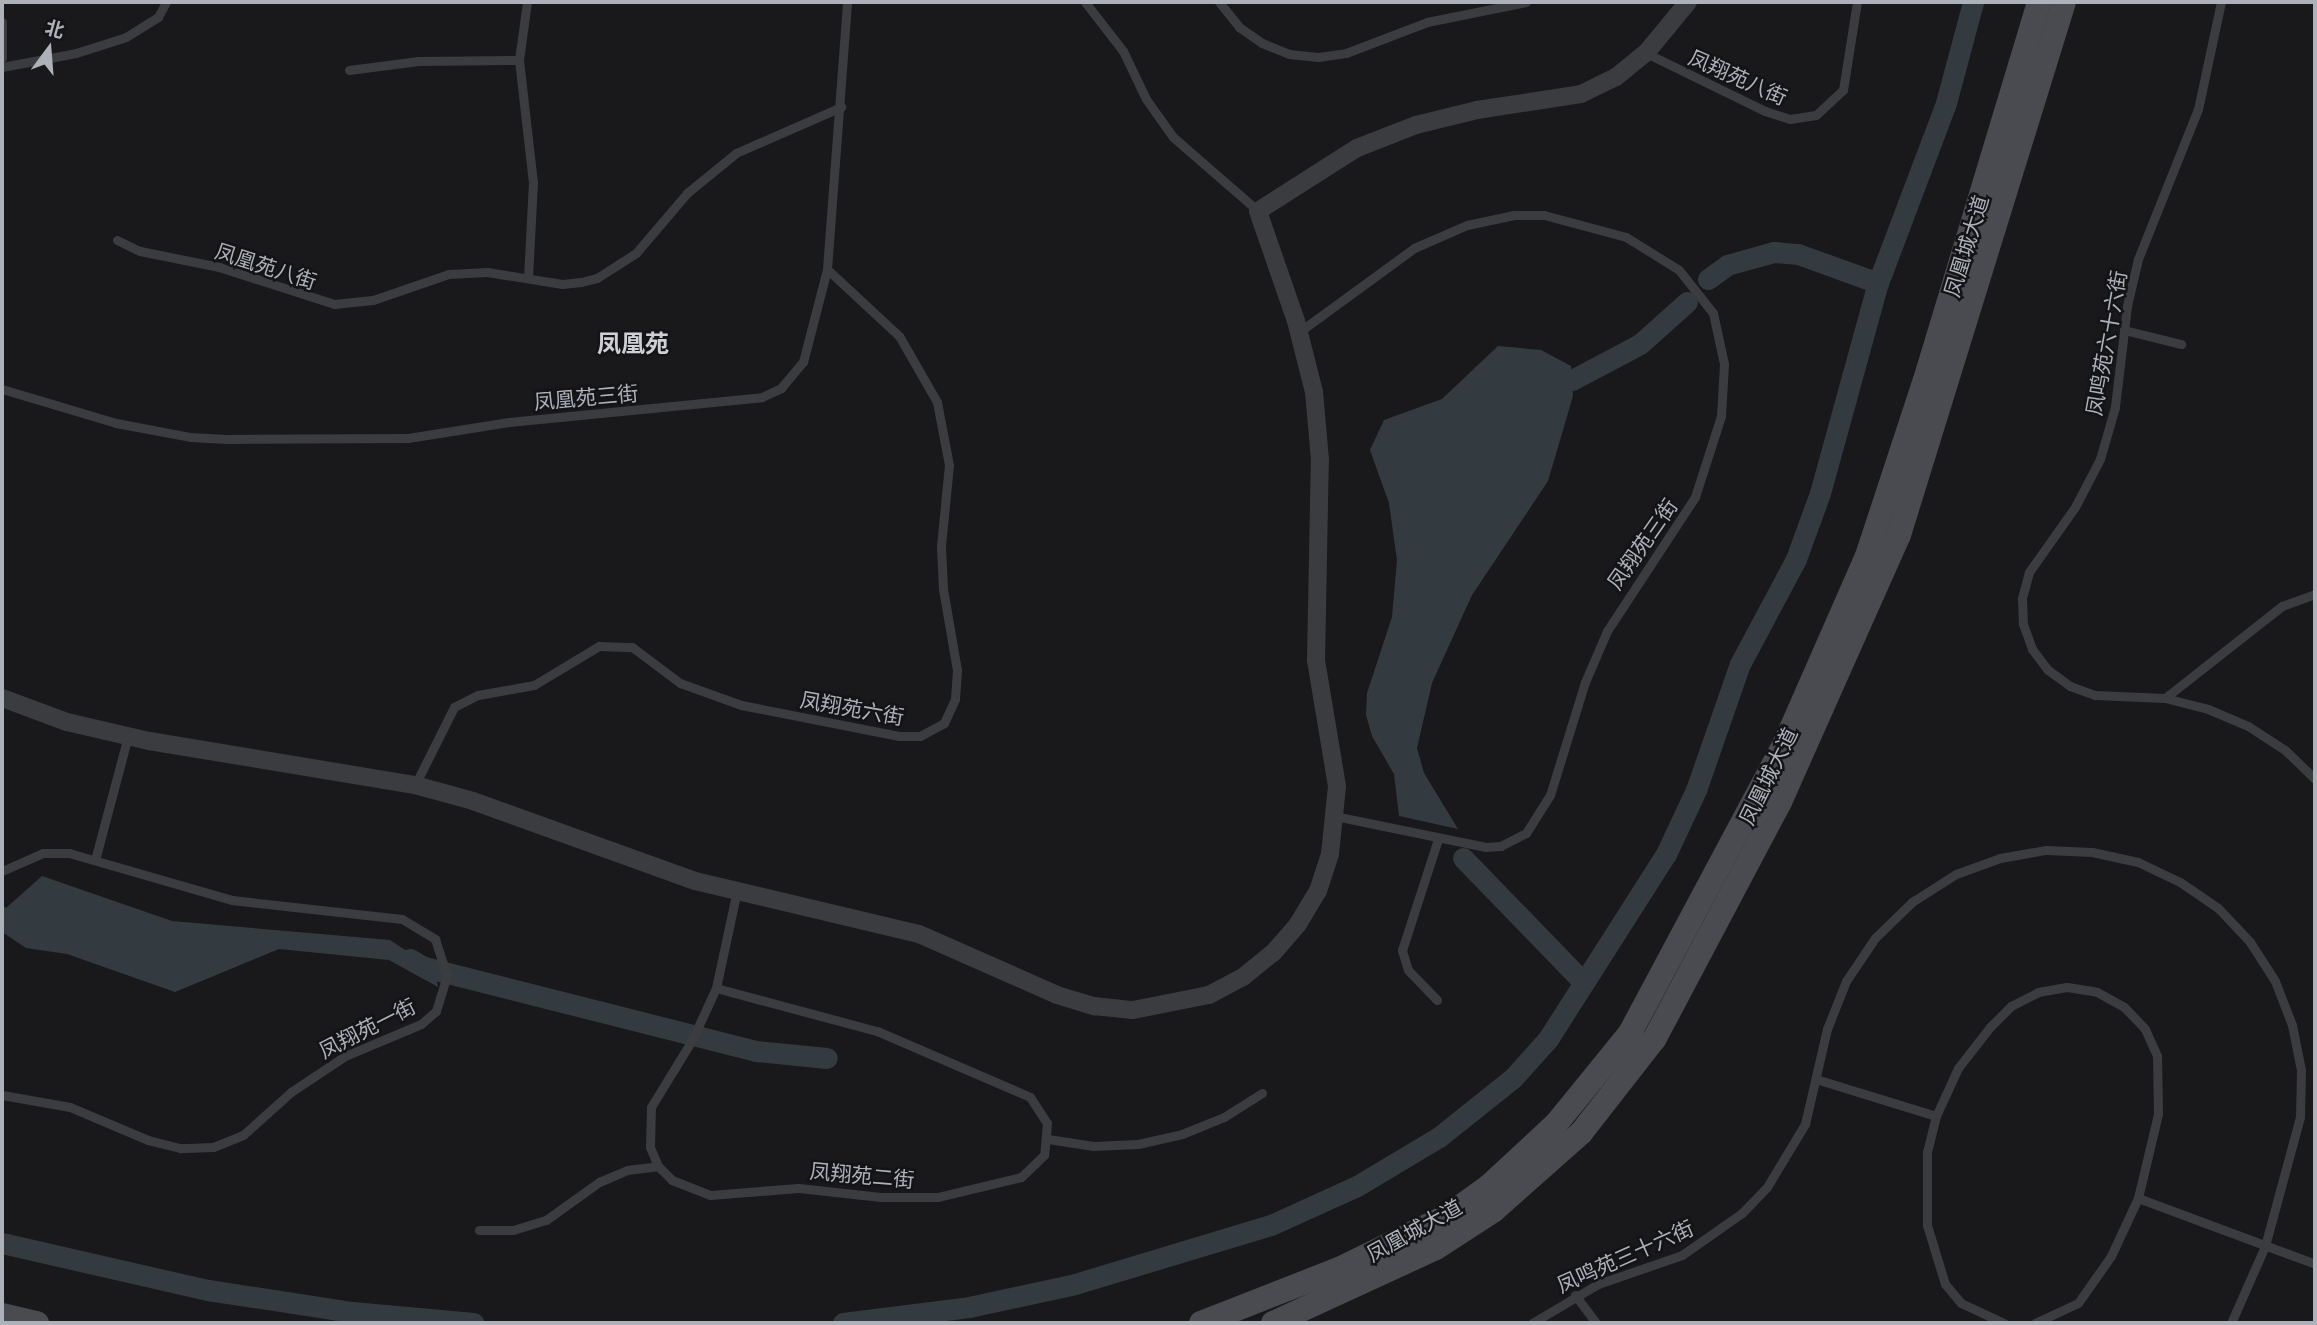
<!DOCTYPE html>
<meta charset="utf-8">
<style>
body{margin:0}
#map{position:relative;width:2317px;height:1325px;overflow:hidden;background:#19191b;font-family:Ubuntu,"Noto Sans SC",sans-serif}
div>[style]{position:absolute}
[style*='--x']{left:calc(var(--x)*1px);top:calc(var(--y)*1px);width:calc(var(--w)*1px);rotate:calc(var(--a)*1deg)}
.water>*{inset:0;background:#333b40}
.canal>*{height:21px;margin:-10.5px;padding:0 10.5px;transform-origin:10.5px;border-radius:10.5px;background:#333b40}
.lane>*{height:9px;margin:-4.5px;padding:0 4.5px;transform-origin:4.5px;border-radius:4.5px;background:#3b3c40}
.street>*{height:18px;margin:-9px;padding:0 9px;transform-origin:9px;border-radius:9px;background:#3b3c40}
.secondary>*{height:24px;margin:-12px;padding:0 12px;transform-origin:12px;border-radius:12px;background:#494b50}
span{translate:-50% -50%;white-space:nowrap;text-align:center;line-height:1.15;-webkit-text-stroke:5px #141416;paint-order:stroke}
.street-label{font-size:21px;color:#adb1b9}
.quarter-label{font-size:24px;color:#ced0d6;font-weight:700}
.frame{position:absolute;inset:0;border:4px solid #adb1b9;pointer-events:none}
.north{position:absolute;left:14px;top:14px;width:70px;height:70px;-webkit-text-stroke:5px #141416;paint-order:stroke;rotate:16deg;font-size:19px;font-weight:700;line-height:28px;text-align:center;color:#adb1b9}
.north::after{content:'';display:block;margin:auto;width:24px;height:32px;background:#adb1b9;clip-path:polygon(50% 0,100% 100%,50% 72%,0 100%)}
</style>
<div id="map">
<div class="water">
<i style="clip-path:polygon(1498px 346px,1541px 350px,1571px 366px,1573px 396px,1548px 481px,1472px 595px,1432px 683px,1417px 748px,1424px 773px,1458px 829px,1399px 816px,1394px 774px,1372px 736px,1366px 715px,1367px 693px,1392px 617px,1397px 560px,1389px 503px,1370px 450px,1384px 420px,1442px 399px)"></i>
<i style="clip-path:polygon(42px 876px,172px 921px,390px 940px,434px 969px,438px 987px,389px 960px,279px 949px,175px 992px,67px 954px,26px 948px,2px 932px,2px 905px,6px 908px)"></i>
</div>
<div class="canal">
<i style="--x:1708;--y:279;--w:24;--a:-36"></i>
<i style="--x:1727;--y:265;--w:49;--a:-15.5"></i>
<i style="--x:1774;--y:252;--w:24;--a:5"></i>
<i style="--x:1798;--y:254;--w:85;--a:19.9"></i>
<i style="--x:1572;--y:380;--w:77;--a:-27.9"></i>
<i style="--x:1640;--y:344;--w:63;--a:-41.8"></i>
<i style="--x:1463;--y:858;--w:173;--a:45.9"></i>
<i style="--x:410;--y:959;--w:16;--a:30"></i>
<i style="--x:424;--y:967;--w:342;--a:14.2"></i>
<i style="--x:756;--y:1051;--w:71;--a:5.6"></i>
<i style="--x:2;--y:1243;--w:211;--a:12.9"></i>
<i style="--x:208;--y:1290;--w:146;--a:8.7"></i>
<i style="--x:352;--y:1312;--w:122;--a:5.2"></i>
<i style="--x:843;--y:1323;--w:127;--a:-7.2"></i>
<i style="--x:969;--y:1307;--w:108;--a:-12.2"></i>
<i style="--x:1075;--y:1284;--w:205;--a:-16.8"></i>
<i style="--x:1271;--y:1225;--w:94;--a:-24.4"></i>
<i style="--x:1357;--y:1186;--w:96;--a:-30.9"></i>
<i style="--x:1439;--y:1137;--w:95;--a:-38.6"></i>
<i style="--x:1513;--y:1078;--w:52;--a:-48.1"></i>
<i style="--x:1548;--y:1039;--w:219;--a:-57.5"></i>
<i style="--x:1666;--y:854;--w:71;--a:-64.9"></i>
<i style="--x:1696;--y:790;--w:133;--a:-70.8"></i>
<i style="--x:1740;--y:664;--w:119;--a:-61.9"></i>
<i style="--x:1796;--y:559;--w:70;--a:-70"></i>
<i style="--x:1820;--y:493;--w:218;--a:-74.6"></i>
<i style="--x:1878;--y:283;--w:192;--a:-69.3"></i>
<i style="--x:1946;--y:103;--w:105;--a:-75"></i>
</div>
<div class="lane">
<i style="--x:527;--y:2;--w:59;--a:97.9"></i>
<i style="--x:519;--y:60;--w:123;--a:83.5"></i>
<i style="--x:533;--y:182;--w:96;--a:93"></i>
<i style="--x:1085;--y:2;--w:62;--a:52.2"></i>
<i style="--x:1123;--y:51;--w:53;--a:64.4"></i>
<i style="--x:1146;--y:99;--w:47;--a:54.6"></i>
<i style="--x:1173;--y:137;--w:113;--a:41"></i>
<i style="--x:1219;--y:2;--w:32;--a:51"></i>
<i style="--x:1239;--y:27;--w:28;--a:35"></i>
<i style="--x:1262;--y:43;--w:29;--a:22"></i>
<i style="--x:1289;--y:54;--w:29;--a:6"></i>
<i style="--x:1318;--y:57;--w:28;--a:-8"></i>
<i style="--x:1346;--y:53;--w:87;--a:-20.9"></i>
<i style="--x:1427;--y:22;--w:101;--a:-11.4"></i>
<i style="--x:2221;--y:2;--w:109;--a:102.1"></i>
<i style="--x:2198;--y:109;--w:162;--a:111.8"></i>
<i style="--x:2138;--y:259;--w:48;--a:103.2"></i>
<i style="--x:2127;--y:306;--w:102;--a:96.8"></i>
<i style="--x:2115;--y:407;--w:54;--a:106.1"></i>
<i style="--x:2100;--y:459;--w:54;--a:117.5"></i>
<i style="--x:2075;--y:507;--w:80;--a:125.3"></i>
<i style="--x:2029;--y:572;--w:27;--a:105"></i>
<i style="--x:2022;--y:598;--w:26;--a:88"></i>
<i style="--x:2023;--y:624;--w:27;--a:70"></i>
<i style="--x:2032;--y:649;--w:26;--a:53"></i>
<i style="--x:2048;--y:670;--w:27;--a:36"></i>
<i style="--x:2070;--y:686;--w:27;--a:20"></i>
<i style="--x:2095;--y:695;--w:70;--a:2.5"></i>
<i style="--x:2165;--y:698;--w:44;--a:14.3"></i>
<i style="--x:2208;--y:709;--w:43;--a:23"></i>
<i style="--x:2248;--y:726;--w:44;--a:33"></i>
<i style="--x:2285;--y:750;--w:42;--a:44"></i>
<i style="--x:2;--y:22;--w:36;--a:90"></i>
<i style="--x:1646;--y:53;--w:132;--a:26"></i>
<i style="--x:1765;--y:111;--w:26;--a:18"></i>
<i style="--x:1790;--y:119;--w:26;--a:-9"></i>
<i style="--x:1816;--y:115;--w:37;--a:-43"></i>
<i style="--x:1843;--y:90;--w:89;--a:-81"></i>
<i style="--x:2;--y:67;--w:75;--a:-10.7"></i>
<i style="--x:76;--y:53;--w:52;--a:-17.7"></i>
<i style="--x:126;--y:37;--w:38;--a:-32"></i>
<i style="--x:158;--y:17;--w:17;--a:-62"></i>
<i style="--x:349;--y:70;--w:70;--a:-7.4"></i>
<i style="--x:418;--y:61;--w:101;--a:-0.6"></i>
<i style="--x:117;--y:240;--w:25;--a:26"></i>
<i style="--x:140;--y:251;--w:81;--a:11.4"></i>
<i style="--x:219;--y:267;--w:121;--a:17.8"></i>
<i style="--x:334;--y:304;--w:39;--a:-6"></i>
<i style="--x:373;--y:300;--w:80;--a:-18.9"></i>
<i style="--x:449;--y:274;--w:38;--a:-3"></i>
<i style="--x:487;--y:272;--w:76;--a:9.1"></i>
<i style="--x:562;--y:284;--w:19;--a:-6"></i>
<i style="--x:581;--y:282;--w:16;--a:-14"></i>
<i style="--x:597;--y:278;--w:46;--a:-32.7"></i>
<i style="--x:636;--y:253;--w:79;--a:-49.6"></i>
<i style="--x:687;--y:193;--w:63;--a:-39.2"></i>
<i style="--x:736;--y:153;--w:115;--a:-23.7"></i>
<i style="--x:2124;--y:330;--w:59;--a:13.8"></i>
<i style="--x:1299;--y:332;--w:142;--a:-36.1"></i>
<i style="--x:1414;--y:248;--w:58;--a:-23.5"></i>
<i style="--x:1467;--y:225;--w:48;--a:-12"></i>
<i style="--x:1514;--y:215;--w:30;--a:0"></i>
<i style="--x:1544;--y:215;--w:85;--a:15"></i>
<i style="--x:1626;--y:237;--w:62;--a:31.9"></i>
<i style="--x:1679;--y:270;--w:55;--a:51.7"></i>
<i style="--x:1713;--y:313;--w:52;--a:77.8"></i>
<i style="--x:1724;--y:364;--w:52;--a:93.3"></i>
<i style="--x:1721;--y:416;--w:85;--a:107.8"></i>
<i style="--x:1695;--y:497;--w:160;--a:123.3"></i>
<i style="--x:1607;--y:631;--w:56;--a:113.3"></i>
<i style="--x:1585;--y:682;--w:118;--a:107.2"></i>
<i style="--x:1550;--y:795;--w:45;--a:122.3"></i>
<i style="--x:1526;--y:833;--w:28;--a:153"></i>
<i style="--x:1501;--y:846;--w:15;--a:176"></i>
<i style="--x:1486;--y:847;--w:154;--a:-168.4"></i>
<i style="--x:2;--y:389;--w:119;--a:16.6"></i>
<i style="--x:116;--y:423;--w:75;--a:10.7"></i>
<i style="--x:190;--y:437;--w:37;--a:3"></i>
<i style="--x:227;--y:439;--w:181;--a:-0.3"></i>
<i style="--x:408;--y:438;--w:102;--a:-9"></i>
<i style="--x:509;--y:422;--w:254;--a:-5.6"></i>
<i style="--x:762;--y:397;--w:21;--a:-25"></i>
<i style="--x:781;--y:388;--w:34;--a:-50"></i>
<i style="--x:803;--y:362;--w:96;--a:-75.5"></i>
<i style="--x:827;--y:269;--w:268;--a:-85.7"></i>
<i style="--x:2165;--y:698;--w:149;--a:-38.2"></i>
<i style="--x:2282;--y:606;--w:35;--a:-20"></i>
<i style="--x:415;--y:785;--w:87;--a:-63.4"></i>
<i style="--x:454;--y:707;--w:27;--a:-27"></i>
<i style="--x:478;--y:695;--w:57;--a:-10.1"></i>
<i style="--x:534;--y:685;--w:76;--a:-31"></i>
<i style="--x:599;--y:646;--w:33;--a:2"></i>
<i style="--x:632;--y:647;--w:60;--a:36.9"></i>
<i style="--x:680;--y:683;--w:65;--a:19.8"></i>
<i style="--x:741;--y:705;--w:161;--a:11.1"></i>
<i style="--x:899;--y:736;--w:21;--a:0"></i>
<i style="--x:920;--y:736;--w:27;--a:-28"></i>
<i style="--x:944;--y:723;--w:26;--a:-65"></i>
<i style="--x:955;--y:699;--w:29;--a:-86"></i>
<i style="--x:957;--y:670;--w:82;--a:-99.8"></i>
<i style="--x:943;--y:589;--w:43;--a:-92.7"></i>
<i style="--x:941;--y:546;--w:81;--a:-84.4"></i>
<i style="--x:949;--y:465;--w:64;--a:-100.8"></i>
<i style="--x:937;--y:402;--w:76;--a:-119.9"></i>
<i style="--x:899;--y:336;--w:98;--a:-137.1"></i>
<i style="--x:95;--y:860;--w:128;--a:-75.1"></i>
<i style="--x:2;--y:871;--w:45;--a:-23.7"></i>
<i style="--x:43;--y:853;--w:26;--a:0"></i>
<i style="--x:69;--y:853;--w:170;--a:16.1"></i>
<i style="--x:232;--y:900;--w:171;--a:6.4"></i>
<i style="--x:402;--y:919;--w:39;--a:31"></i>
<i style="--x:435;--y:939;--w:38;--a:72"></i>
<i style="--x:447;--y:975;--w:38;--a:107"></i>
<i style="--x:436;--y:1011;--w:20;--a:139"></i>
<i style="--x:421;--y:1024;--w:82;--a:157.2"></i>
<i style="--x:345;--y:1056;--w:65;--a:146.3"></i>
<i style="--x:291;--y:1092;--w:64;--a:138.1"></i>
<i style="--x:243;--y:1135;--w:32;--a:158"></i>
<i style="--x:213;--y:1147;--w:33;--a:178"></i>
<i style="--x:180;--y:1148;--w:33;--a:-166"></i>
<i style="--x:148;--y:1140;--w:85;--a:-157.1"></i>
<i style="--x:70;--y:1107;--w:69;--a:-170"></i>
<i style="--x:716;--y:988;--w:167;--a:15"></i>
<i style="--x:877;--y:1031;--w:167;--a:23.3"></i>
<i style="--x:1030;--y:1097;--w:31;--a:57"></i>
<i style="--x:1047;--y:1123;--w:32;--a:95"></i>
<i style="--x:1044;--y:1155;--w:32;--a:136"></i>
<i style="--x:1021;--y:1177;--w:85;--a:166.5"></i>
<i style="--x:938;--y:1197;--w:57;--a:180"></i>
<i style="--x:881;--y:1197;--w:83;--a:-173.8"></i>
<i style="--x:798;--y:1188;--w:88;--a:175.5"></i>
<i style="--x:710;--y:1195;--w:41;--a:-158.5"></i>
<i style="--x:672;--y:1180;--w:20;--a:-135"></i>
<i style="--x:658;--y:1166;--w:21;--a:-113"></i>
<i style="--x:650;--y:1147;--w:40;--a:-88.6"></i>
<i style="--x:651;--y:1107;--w:79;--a:-58.5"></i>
<i style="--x:692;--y:1040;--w:57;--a:-65.2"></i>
<i style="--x:716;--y:988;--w:100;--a:-77.9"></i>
<i style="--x:1437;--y:1000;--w:42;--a:-134"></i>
<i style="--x:1408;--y:970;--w:21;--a:-107"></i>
<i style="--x:1402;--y:950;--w:117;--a:-72"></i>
<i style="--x:1819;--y:1080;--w:122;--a:17.1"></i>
<i style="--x:1048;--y:1139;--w:46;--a:8.8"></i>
<i style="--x:1093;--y:1146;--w:45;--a:-2.5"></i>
<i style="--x:1138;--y:1144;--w:45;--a:-12.8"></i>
<i style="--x:1182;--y:1134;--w:45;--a:-22"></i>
<i style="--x:1224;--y:1117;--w:45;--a:-32.3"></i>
<i style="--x:2138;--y:1198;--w:189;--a:20.4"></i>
<i style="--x:479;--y:1230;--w:34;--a:0"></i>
<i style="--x:513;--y:1230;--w:34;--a:-17"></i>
<i style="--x:546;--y:1220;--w:65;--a:-35.6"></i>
<i style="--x:599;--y:1182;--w:30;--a:-23"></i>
<i style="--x:627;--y:1170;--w:31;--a:-7"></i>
<i style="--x:1575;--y:1295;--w:35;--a:53"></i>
<i style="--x:1532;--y:1323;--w:77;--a:-30.6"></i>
<i style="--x:1598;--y:1284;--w:89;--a:-19"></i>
<i style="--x:1682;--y:1255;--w:73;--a:-35"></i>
<i style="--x:1742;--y:1213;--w:36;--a:-46"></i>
<i style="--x:1767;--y:1187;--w:74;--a:-58.9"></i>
<i style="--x:1805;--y:1124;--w:98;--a:-77"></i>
<i style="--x:1827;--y:1029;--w:52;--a:-68.4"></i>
<i style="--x:1846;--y:981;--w:52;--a:-56"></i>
<i style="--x:1875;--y:938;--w:52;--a:-44.2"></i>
<i style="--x:1912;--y:902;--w:52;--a:-32.5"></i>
<i style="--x:1956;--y:874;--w:47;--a:-20"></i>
<i style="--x:2000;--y:858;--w:47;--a:-9.9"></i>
<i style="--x:2046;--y:850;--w:46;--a:2.5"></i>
<i style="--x:2092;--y:852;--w:47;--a:12.3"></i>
<i style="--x:2138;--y:862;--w:47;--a:25.5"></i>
<i style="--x:2180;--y:882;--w:46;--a:34.4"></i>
<i style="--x:2218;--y:908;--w:47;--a:46.7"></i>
<i style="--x:2250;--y:942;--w:46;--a:57.3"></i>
<i style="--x:2275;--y:981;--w:47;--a:68.9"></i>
<i style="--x:2292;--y:1025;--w:46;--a:78.7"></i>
<i style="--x:2301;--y:1070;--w:47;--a:91.2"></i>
<i style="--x:2300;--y:1117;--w:134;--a:105.2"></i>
<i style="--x:2265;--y:1246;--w:84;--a:113.8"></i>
<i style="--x:2004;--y:1323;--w:47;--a:-155.1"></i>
<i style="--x:1961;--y:1303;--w:25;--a:-130"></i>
<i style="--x:1945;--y:1284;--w:62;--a:-107"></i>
<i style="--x:1927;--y:1225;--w:73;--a:-90"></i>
<i style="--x:1927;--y:1152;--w:37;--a:-76"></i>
<i style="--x:1936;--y:1116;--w:53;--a:-65.4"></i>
<i style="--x:1958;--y:1068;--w:52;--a:-52"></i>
<i style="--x:1990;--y:1027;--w:30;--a:-45"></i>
<i style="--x:2011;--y:1006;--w:30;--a:-27"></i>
<i style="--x:2038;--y:992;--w:29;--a:-10"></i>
<i style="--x:2067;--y:987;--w:30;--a:9"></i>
<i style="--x:2097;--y:992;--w:31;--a:29"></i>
<i style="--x:2124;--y:1007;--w:30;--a:46"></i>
<i style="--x:2145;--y:1029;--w:30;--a:66"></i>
<i style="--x:2157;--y:1056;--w:58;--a:89"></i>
<i style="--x:2158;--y:1114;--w:86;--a:103.4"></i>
<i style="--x:2138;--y:1198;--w:64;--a:115"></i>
<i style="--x:2111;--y:1256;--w:57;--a:125.1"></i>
<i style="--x:2078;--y:1303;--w:47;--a:155.1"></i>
</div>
<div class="street">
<i style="--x:2;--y:698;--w:69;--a:20.3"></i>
<i style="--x:67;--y:722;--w:84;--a:13"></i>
<i style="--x:149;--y:741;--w:270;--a:9.4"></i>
<i style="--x:415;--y:785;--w:60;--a:15.4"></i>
<i style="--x:473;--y:801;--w:236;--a:19.8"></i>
<i style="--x:695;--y:881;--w:230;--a:13.3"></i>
<i style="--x:919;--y:934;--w:151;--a:23.8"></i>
<i style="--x:1057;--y:995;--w:39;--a:17"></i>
<i style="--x:1094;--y:1006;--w:39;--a:6"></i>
<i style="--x:1133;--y:1010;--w:77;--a:-11.2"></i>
<i style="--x:1209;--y:995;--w:38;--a:-28"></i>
<i style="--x:1243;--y:977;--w:38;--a:-39"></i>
<i style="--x:1273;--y:953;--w:38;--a:-49"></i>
<i style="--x:1298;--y:924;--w:39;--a:-59"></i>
<i style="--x:1318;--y:891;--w:39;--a:-72"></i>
<i style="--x:1330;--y:854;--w:68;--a:-84.1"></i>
<i style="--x:1337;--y:786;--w:128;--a:-99.5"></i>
<i style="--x:1316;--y:660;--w:200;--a:-88.9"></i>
<i style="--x:1320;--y:460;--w:68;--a:-95"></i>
<i style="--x:1314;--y:392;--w:73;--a:-104.2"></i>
<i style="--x:1296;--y:321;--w:116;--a:-109.1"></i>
<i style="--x:1258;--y:211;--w:117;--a:-32.5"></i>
<i style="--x:1357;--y:148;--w:63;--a:-21.3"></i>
<i style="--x:1416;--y:125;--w:63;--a:-13.8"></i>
<i style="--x:1477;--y:110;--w:105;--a:-8.7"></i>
<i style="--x:1581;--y:94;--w:39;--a:-26"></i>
<i style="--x:1616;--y:77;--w:38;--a:-39"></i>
<i style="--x:1646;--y:53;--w:66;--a:-50.5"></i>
</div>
<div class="secondary">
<i style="--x:2;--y:1315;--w:36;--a:13"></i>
<i style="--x:1201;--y:1323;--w:150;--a:-21.4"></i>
<i style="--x:1341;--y:1268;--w:120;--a:-26.1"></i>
<i style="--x:1449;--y:1215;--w:49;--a:-35.9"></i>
<i style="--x:1489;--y:1186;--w:91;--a:-42.8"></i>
<i style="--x:1556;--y:1124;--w:117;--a:-50.9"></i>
<i style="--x:1630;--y:1033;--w:327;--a:-61.9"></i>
<i style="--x:1784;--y:745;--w:206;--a:-66.3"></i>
<i style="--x:1867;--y:556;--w:185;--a:-71.8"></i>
<i style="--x:1925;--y:380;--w:395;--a:-73.2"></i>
<i style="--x:1273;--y:1323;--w:179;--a:-24.7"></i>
<i style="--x:1436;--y:1248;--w:68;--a:-33"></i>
<i style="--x:1493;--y:1211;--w:118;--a:-41.6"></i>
<i style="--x:1581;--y:1133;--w:120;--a:-52.1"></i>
<i style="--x:1655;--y:1038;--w:267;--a:-62.1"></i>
<i style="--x:1780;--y:802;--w:292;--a:-66"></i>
<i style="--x:1899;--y:535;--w:558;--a:-72.8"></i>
</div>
<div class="street-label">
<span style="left:1738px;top:77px;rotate:24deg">凤翔苑八街</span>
<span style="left:1966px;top:246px;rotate:-73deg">凤凰城大道</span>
<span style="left:266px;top:266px;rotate:18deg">凤凰苑八街</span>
<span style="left:2106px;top:343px;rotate:-80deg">凤鸣苑六十六街</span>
<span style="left:586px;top:397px;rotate:-5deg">凤凰苑三街</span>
<span style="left:1642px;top:544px;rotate:-55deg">凤翔苑三街</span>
<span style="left:852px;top:708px;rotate:10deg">凤翔苑六街</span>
<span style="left:1768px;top:776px;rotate:-64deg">凤凰城大道</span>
<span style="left:367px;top:1028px;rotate:-27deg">凤翔苑一街</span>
<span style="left:862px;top:1175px;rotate:5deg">凤翔苑二街</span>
<span style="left:1414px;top:1230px;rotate:-29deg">凤凰城大道</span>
<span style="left:1625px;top:1256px;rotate:-24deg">凤鸣苑三十六街</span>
</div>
<div class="quarter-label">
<span style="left:633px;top:344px">凤凰苑</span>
</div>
<div class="frame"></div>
<div class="north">北</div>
</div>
